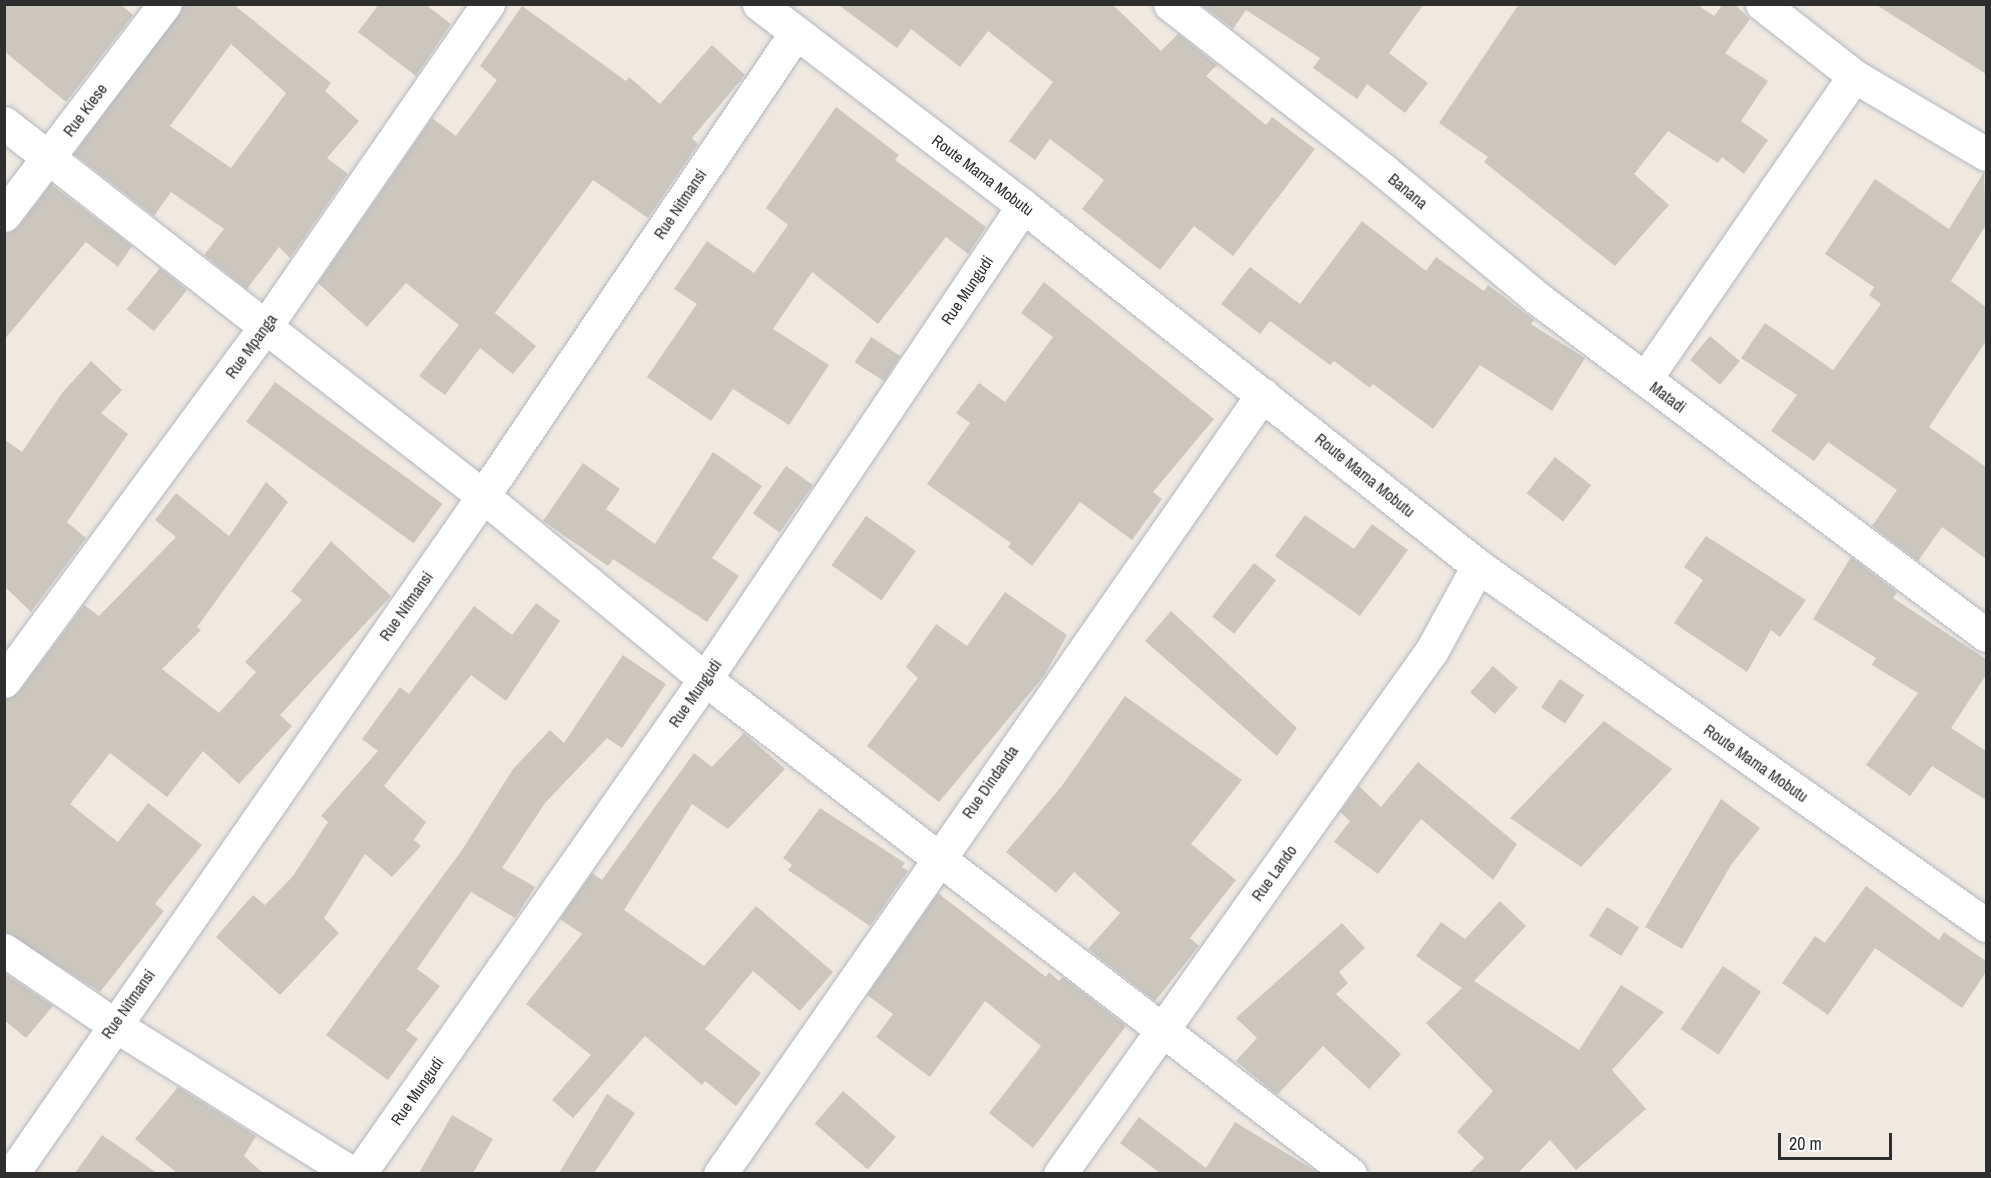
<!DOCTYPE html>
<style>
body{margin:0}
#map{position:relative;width:1991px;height:1178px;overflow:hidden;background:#efe9e1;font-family:"Archivo Narrow",sans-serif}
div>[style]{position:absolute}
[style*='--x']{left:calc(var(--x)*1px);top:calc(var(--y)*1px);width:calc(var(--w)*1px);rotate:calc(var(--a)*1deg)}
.building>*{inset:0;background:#cbc7bf;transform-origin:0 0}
.roads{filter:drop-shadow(0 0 2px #b4b7c1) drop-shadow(0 0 2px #b4b7c1)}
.minor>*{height:33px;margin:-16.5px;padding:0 16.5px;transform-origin:16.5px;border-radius:16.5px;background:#fff}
.tertiary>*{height:33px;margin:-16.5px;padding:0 16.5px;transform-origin:16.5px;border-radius:16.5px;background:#fff}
span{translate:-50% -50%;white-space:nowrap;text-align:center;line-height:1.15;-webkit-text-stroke:4.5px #fff;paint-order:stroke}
.street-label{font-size:16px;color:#2e2e2e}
.frame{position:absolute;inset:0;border:6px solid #2e2e2e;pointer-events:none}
.scale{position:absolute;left:1778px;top:1133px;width:114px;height:27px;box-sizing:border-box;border:3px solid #2e2e2e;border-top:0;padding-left:8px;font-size:18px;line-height:21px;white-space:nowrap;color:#2e2e2e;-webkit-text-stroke:4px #fff;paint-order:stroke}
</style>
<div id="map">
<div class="building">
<i style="clip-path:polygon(4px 4px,120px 4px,133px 15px,66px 102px,4px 51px)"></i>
<i style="clip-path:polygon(evenodd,185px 4px,233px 4px,331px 83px,325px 91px,359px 121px,327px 158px,348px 174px,290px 258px,279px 247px,247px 289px,204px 255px,224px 229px,171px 192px,154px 216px,74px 154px,185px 4px,231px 44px,286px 93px,231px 168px,170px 126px,231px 44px)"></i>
<i style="clip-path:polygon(379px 4px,425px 4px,451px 24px,416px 76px,358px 32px)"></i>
<i style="clip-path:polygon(837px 4px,1112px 4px,1161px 51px,1178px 34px,1217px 65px,1206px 76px,1266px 125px,1272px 117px,1315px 149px,1233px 256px,1194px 226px,1160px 270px,1082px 209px,1104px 180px,1050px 139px,1035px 160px,1009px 141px,1053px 82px,988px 31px,960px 67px,911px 29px,897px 48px)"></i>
<i style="clip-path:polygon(1424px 4px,1389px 53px,1428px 83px,1405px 113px,1367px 84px,1357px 99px,1313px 68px,1320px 58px,1246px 10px,1233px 29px,1203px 6px)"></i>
<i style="clip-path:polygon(1519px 4px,1696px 4px,1714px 16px,1723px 4px,1734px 4px,1750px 19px,1725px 53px,1768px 81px,1741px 121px,1768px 140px,1744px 174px,1722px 157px,1718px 163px,1668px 131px,1634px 174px,1669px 205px,1615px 266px,1484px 162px,1488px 157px,1439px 123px)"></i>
<i style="clip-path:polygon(1875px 4px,1986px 4px,1986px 74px)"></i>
<i style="clip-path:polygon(522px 6px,626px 81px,629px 77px,660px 104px,712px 45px,745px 75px,692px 138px,698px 144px,648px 218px,593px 180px,495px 313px,536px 346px,513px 374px,480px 348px,445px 395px,419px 376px,459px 325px,406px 283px,367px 327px,318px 283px,432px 118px,456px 136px,497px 80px,480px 66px)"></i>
<i style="clip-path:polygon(836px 107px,899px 155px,895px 160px,986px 227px,968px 254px,946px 237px,878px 324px,812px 272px,773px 329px,829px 365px,789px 425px,733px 389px,711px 421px,647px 377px,697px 304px,674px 289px,707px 241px,754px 273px,788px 225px,766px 208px)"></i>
<i style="clip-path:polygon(1984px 172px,1986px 225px,1951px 281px,1986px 307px,1986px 341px,1929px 427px,1986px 467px,1986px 559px,1942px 527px,1918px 561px,1872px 526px,1897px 490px,1828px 442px,1814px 461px,1771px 431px,1797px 395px,1741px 358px,1765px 323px,1833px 370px,1881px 304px,1869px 295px,1874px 287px,1825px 254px,1875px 179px,1949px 229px)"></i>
<i style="clip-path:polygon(51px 184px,132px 246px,118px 267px,86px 242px,4px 340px,4px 236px,19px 226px)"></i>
<i style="clip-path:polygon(1362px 221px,1426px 271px,1436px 257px,1484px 291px,1488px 285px,1534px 320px,1531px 324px,1585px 358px,1552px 411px,1480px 365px,1433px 429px,1373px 384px,1370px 388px,1334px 361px,1330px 365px,1270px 321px,1260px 334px,1221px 304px,1250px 267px,1300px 304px)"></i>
<i style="left:160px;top:268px;width:35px;height:53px;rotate:39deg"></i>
<i style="clip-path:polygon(1044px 282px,1214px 419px,1153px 492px,1162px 499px,1132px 540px,1080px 502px,1032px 566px,1008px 547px,1011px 543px,927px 484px,970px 423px,956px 413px,979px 383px,1005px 402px,1053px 337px,1021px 313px)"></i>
<i style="left:1710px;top:336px;width:39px;height:31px;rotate:40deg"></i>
<i style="left:871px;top:337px;width:35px;height:30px;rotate:33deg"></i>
<i style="clip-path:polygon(91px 361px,122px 390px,101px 413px,128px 434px,67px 522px,86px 538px,31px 612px,4px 586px,4px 439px,22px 452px,62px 393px)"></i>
<i style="left:275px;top:382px;width:207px;height:49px;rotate:36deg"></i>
<i style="clip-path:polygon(713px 452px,762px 486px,712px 558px,739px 576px,707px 622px,613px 559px,608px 566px,543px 521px,583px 463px,620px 489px,606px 509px,655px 544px)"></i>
<i style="left:1555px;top:457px;width:46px;height:46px;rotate:38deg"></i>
<i style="left:786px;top:466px;width:33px;height:58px;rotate:35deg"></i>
<i style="clip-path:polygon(266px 482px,288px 502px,197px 627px,201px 630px,162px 669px,219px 713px,256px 672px,245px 662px,302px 600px,291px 591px,331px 541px,391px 596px,280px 715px,292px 726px,239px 784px,203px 751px,167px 797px,110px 753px,70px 804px,118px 842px,148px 803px,202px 845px,155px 904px,164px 911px,100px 992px,4px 931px,4px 699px,19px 692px,84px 605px,99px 616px,176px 537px,155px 520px,176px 493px,229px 536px)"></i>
<i style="clip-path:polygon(1305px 515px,1354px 549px,1372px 524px,1408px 550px,1360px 616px,1275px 556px)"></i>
<i style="left:866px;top:516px;width:61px;height:60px;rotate:35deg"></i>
<i style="clip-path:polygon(1706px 536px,1806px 600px,1780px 637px,1771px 630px,1747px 672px,1674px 623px,1703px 580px,1684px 567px)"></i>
<i style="clip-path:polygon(1851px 557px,1897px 592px,1893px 598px,1986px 659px,1986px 675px,1951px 728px,1986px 751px,1986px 800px,1932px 766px,1910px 796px,1866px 765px,1918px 693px,1872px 665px,1876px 658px,1813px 619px)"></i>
<i style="left:1254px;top:563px;width:28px;height:68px;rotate:38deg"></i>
<i style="clip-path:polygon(1005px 592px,1067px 635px,1044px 676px,939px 802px,867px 746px,918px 678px,906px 667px,936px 624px,967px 646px)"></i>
<i style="clip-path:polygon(536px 603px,560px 621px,506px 701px,471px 675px,384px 786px,426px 822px,414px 840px,421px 846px,392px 877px,365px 854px,324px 918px,339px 933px,280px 995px,216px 937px,253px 895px,265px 905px,293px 876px,328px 822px,321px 816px,378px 751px,362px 739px,400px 687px,409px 694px,474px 606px,512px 635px)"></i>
<i style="clip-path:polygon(1171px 611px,1297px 728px,1277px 756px,1145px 641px)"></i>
<i style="clip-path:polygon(623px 655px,666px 684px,622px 748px,607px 738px,545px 803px,502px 868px,535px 887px,515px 918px,471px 892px,417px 969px,440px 986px,406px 1030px,418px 1039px,388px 1080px,326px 1035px,462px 850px,513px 769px,550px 730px,564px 743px)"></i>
<i style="left:1493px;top:666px;width:33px;height:35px;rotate:41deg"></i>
<i style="left:1560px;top:679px;width:29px;height:34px;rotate:34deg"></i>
<i style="clip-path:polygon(1125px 696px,1242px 780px,1191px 844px,1236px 880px,1190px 938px,1199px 946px,1155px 1001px,1088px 949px,1120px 913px,1074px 872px,1056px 893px,1006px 852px,1061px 787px)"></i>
<i style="clip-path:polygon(1604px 721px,1672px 769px,1581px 867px,1510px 818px)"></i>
<i style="clip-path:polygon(744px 733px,785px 769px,728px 829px,692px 804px,624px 910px,704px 966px,756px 906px,833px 972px,800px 1011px,753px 971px,705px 1029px,761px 1073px,736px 1106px,705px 1081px,702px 1085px,645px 1036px,573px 1118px,552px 1100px,591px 1055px,526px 1004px,582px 934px,560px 919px,592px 873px,602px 880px,694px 753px,712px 767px)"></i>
<i style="clip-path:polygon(1418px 762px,1517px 844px,1493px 880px,1421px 819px,1378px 874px,1334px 842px,1350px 821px,1340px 812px,1359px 786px,1381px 807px)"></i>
<i style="clip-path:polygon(1721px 799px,1760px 828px,1731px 865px,1682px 949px,1645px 927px)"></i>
<i style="clip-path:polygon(820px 808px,905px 863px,902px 867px,908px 871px,870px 926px,788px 870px,792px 865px,783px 858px)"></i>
<i style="clip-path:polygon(1866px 886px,1939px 940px,1944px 932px,1986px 961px,1986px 972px,1962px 1008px,1875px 948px,1828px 1015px,1782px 983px,1815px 936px,1825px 943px)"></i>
<i style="clip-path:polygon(938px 893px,1046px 977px,1049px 972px,1059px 981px,1063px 977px,1126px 1026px,1033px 1148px,989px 1113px,1041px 1046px,985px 1001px,930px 1077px,876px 1037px,893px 1014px,867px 995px)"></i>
<i style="clip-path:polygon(1500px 901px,1526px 926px,1474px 981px,1579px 1050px,1621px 985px,1664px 1012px,1612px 1070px,1646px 1109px,1576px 1170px,1550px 1140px,1518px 1173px,1469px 1173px,1484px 1158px,1457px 1132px,1493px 1091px,1426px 1023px,1462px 988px,1416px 956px,1441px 922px,1465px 939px)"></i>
<i style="left:1607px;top:907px;width:38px;height:34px;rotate:32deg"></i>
<i style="clip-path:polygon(1342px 923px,1365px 948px,1339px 972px,1348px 983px,1336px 994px,1401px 1054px,1369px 1089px,1323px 1046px,1277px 1095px,1236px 1061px,1257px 1038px,1236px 1018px)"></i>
<i style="left:1723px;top:966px;width:46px;height:76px;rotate:34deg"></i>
<i style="clip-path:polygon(4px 973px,53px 1006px,26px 1038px,4px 1020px)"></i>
<i style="clip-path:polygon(178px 1087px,256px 1136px,244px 1156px,263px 1173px,177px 1173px,135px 1139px)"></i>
<i style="left:843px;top:1091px;width:70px;height:43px;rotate:41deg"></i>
<i style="clip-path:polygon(607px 1094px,635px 1113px,594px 1173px,559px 1173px)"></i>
<i style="clip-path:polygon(452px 1115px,493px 1139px,473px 1173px,419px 1173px)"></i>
<i style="clip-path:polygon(1139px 1117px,1206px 1168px,1235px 1122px,1319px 1173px,1160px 1173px,1120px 1143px)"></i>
<i style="clip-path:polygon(102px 1135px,157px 1173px,75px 1173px)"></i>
</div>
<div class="roads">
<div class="minor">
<i style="--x:1170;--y:4;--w:270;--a:37.9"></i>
<i style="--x:1383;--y:170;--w:200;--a:39.7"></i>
<i style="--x:1537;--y:298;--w:561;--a:36.89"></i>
<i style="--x:1762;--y:4;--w:117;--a:38"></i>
<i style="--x:1854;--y:76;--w:153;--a:30.6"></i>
<i style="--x:4;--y:123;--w:607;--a:37.91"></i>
<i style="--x:483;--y:496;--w:288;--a:39.5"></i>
<i style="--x:705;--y:679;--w:813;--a:37.5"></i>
<i style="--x:4;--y:215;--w:265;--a:-52.7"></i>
<i style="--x:1645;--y:379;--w:368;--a:-55.4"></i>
<i style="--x:4;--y:681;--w:440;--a:-53.6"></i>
<i style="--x:265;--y:327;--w:393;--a:-55.4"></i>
<i style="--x:4;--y:950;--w:132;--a:34.2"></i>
<i style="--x:113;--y:1024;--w:283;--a:32"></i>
<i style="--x:12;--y:1174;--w:826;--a:-55.21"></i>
<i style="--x:483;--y:496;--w:557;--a:-55.97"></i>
<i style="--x:359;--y:1174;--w:604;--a:-55.05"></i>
<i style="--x:705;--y:679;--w:570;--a:-56.09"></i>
<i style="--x:720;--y:1174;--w:950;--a:-55.16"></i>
<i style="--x:1060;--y:1174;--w:643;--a:-54.63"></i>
<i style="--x:1432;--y:650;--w:96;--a:-61.3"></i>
</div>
<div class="tertiary">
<i style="--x:759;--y:4;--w:332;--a:37.4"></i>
<i style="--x:1023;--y:206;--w:580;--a:38.35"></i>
<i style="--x:1478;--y:566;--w:622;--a:35.25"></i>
</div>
</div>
<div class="street-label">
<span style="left:85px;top:110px;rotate:-53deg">Rue Kiese</span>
<span style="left:983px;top:175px;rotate:37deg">Route Mama Mobutu</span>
<span style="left:1408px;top:191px;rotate:40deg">Banana</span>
<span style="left:680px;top:204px;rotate:-56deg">Rue Nitmansi</span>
<span style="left:967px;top:290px;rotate:-56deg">Rue Mungudi</span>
<span style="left:251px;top:346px;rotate:-54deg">Rue Mpanga</span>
<span style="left:1668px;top:397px;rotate:37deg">Matadi</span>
<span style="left:1365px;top:475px;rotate:39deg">Route Mama Mobutu</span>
<span style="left:406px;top:606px;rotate:-55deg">Rue Nitmansi</span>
<span style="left:695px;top:693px;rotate:-55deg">Rue Mungudi</span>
<span style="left:1756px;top:763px;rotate:35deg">Route Mama Mobutu</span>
<span style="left:990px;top:782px;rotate:-55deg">Rue Dindanda</span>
<span style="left:1274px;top:873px;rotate:-54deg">Rue Lando</span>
<span style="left:128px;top:1004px;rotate:-55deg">Rue Nitmansi</span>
<span style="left:417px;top:1091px;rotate:-55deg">Rue Mungudi</span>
</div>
<div class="frame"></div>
<div class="scale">20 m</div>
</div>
